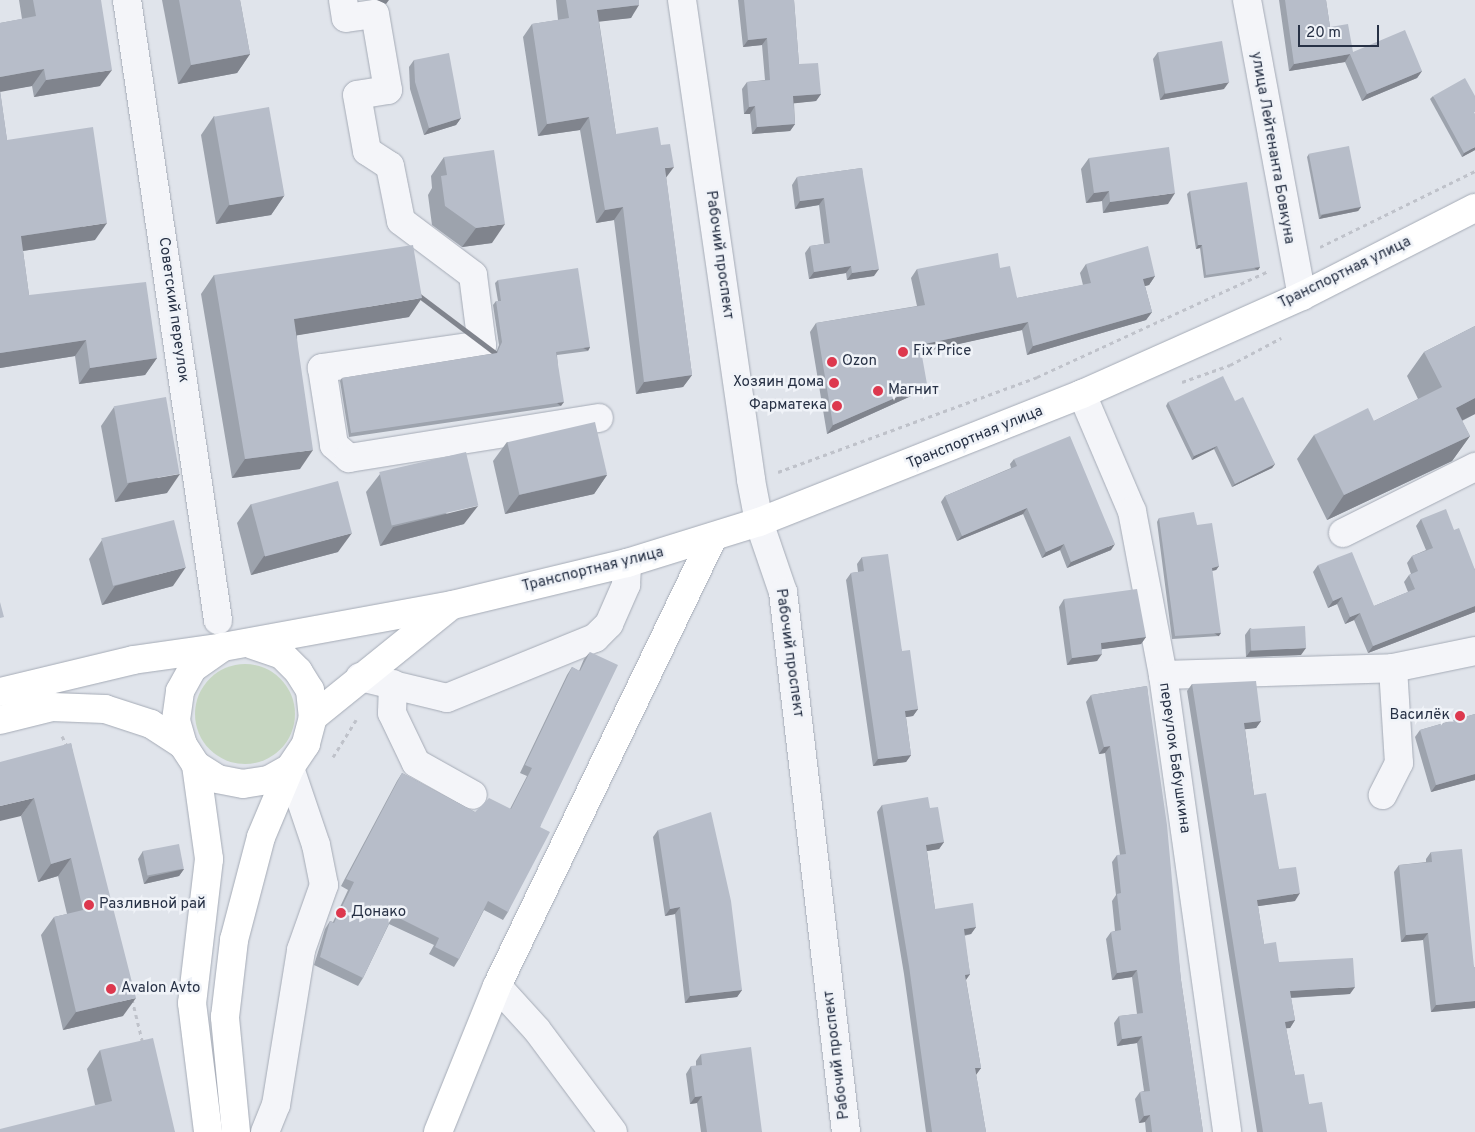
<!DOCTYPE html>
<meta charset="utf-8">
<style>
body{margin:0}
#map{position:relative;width:1475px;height:1132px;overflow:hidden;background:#e0e4eb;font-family:Overpass,sans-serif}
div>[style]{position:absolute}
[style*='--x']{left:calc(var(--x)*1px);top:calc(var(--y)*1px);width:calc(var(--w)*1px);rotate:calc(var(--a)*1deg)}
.green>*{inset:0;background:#c6d6c1}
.round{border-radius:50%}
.path>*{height:3px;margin-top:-1.5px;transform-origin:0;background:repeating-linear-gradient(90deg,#bfc2ca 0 4px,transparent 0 8px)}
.roads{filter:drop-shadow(0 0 1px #a5abb6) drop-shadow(0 0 1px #a5abb6)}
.minor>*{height:28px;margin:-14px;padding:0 14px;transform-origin:14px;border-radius:14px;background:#f4f5f9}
.major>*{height:28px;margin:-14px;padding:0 14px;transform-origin:14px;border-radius:14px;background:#fff}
.wall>*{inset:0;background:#9da3ad}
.shaded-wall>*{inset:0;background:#80848d;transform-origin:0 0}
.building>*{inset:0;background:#b7bdc9;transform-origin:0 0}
.dots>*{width:14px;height:14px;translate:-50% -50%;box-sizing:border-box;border:2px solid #f0f3f8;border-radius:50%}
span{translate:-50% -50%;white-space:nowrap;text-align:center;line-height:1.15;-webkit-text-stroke:5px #f0f3f8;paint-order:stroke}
.street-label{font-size:15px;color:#273145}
.poi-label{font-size:15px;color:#273145}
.left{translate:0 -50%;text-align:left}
.right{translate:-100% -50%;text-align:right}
.scale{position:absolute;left:1298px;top:25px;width:81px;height:22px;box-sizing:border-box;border:2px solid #273145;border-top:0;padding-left:6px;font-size:15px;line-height:18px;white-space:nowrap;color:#273145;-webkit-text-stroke:4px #f0f3f8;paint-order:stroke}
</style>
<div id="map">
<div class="green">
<i class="round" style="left:195px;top:664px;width:100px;height:100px"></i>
</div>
<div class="path">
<i style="--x:1320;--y:247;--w:173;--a:-26.1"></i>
<i style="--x:1182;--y:382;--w:51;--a:-19.5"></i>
<i style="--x:1230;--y:365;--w:58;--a:-27.9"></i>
<i style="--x:778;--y:472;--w:276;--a:-20.1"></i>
<i style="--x:1037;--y:377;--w:255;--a:-24.6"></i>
<i style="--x:62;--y:736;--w:13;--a:63"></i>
<i style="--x:333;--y:757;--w:44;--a:-58.1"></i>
<i style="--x:132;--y:999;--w:46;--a:76.3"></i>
</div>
<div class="roads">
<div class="minor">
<i style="--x:127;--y:0;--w:627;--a:81.65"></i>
<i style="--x:343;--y:0;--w:18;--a:81"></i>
<i style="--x:346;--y:18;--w:29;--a:-8"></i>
<i style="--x:375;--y:14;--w:77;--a:80.3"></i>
<i style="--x:388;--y:90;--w:31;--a:171"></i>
<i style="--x:357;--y:95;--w:57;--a:79.9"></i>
<i style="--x:367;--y:151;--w:27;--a:33"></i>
<i style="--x:390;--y:166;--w:56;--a:78.7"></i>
<i style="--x:401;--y:221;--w:90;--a:36.9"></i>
<i style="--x:473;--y:275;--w:71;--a:82.7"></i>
<i style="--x:482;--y:345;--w:162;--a:171.8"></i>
<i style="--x:322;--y:368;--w:78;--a:81.1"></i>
<i style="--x:334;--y:445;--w:20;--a:41"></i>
<i style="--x:349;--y:458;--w:253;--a:-9.1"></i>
<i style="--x:682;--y:0;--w:485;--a:81.8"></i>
<i style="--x:751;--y:480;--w:43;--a:79.2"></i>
<i style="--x:759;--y:522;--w:74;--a:71.1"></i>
<i style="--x:783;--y:592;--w:544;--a:83.35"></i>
<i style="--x:1247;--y:0;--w:301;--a:79.5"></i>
<i style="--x:1082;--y:394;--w:127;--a:66.9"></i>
<i style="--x:1132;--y:511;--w:167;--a:79.3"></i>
<i style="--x:1163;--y:675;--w:461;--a:82"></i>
<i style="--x:1343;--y:533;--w:148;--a:-26.6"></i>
<i style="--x:1393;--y:668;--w:84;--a:-11.7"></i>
<i style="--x:1163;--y:675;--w:230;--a:-1.7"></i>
<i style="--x:1393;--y:668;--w:95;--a:86.4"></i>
<i style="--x:1399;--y:763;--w:36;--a:117"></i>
<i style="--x:360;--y:677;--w:89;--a:13.6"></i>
<i style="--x:447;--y:698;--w:160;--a:-22.1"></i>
<i style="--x:595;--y:638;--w:20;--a:-45"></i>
<i style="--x:609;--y:624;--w:43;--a:-66.4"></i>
<i style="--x:626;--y:585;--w:22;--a:-87"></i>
<i style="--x:393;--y:684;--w:29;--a:92"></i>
<i style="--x:392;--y:713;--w:55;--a:64.4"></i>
<i style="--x:416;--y:763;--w:65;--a:29.3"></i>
<i style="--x:497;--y:986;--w:59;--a:47.7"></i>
<i style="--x:537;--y:1030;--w:127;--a:53.3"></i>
<i style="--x:265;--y:1132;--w:29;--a:-68"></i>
<i style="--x:276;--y:1105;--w:157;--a:-80.8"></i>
<i style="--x:301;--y:950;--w:69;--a:-70.5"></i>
<i style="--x:324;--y:885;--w:41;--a:-101.3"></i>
<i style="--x:316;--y:845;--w:81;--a:-108.7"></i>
</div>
<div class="major">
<i style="--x:253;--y:645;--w:31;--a:19"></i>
<i style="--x:282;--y:655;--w:23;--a:45"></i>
<i style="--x:298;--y:671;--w:22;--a:58"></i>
<i style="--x:310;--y:690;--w:27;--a:84"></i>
<i style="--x:313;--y:717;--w:28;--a:105"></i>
<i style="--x:306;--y:744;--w:29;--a:124"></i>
<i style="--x:290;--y:768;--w:25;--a:151"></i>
<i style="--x:268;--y:780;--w:25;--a:171"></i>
<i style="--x:243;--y:784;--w:25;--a:-169"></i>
<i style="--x:218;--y:779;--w:26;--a:-148"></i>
<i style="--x:196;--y:765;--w:24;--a:-123"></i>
<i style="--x:183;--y:745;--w:26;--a:-106"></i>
<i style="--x:176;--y:720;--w:29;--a:-82"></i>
<i style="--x:180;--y:691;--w:26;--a:-61"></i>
<i style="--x:193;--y:668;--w:37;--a:-35"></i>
<i style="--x:223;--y:647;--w:233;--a:-10.4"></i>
<i style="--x:452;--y:605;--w:180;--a:-13.5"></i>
<i style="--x:627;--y:563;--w:138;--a:-17.3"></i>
<i style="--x:759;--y:522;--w:347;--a:-21.6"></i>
<i style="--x:1082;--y:394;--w:241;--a:-24"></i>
<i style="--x:1302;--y:296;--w:194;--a:-27"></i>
<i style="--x:0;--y:692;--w:137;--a:-13.5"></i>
<i style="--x:133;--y:660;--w:85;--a:-8.1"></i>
<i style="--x:313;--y:717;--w:172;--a:-38.9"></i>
<i style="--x:0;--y:720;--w:54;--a:-14"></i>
<i style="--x:52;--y:707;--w:53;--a:2.2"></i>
<i style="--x:105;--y:709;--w:48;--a:18.1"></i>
<i style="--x:151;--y:724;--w:38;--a:33"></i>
<i style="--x:196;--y:765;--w:95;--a:82.1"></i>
<i style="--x:209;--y:859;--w:145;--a:96.7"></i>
<i style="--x:192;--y:1003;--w:130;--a:82.9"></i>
<i style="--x:236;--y:1132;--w:116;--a:-95.5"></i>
<i style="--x:225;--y:1017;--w:78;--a:-83.3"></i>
<i style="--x:234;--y:940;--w:106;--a:-75.3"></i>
<i style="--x:261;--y:837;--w:75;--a:-67.2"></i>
<i style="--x:438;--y:1132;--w:157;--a:-68"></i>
<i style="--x:497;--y:986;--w:498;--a:-64.3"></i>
</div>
</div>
<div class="wall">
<i style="clip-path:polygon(19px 0,101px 0,100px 86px,34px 97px,32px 86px,0 91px,7px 140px,95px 240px,23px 251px,29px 295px,157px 358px,145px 375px,79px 384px,75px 356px,0 368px,0 23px,22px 19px)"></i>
<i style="clip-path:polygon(162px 0,240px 0,250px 54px,237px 73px,178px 84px)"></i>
<i style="clip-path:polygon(556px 0,639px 0,631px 18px,599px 21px,616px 134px,666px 177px,692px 375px,683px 387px,636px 394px,614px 220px,596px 223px,580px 130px,538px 136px,523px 37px,532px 24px,558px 20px)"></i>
<i style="clip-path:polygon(738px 0,794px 0,799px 64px,821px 94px,816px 101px,794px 103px,795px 124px,790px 131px,752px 134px,750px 114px,744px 114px,742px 89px,747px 82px,765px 80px,762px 45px,743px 47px)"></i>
<i style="clip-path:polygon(1279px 0,1326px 0,1330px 27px,1353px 52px,1422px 71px,1417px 78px,1362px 101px,1345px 62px,1289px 71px)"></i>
<i style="clip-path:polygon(1158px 52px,1224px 89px,1160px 100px,1153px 59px)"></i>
<i style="clip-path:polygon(414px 60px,461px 118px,456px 125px,424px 135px,410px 89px,409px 67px)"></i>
<i style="clip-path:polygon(1433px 96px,1475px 150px,1462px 157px,1430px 99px)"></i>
<i style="clip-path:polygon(214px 116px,284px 196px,271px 215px,216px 224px,201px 135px)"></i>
<i style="clip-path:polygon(1309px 154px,1361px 207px,1358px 211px,1319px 219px,1307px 157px)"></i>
<i style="clip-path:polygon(444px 157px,492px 243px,462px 247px,432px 225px,428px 195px,432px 188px,431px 176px)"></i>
<i style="clip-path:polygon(1089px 158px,1168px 204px,1103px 213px,1102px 201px,1086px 203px,1081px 169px)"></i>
<i style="clip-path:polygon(862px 168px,874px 276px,847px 280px,846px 273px,809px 279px,805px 253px,810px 246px,824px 244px,819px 205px,795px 209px,792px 185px,797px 177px)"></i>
<i style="clip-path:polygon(1190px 191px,1260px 267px,1258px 270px,1204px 278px,1200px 248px,1196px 249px,1187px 194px)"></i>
<i style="clip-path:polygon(1086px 264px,1155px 276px,1149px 285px,1145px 286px,1152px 312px,1146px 320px,1027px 355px,1022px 330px,921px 352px,920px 392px,827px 434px,810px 332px,816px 323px,917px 306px,911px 278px,917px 269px,1000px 268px,1017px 298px,1083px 285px,1080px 273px)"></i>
<i style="clip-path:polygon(214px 275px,409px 317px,297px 335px,300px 469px,232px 478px,201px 294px)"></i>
<i style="clip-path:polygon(498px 280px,590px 347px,588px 351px,557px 355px,561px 406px,349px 437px,340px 381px,342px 378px,496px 353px,499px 345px,493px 305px,496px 301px,498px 301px,495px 283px)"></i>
<i style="clip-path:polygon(1475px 326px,1475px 414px,1462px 421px,1470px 436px,1452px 461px,1327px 520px,1297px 459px,1314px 435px,1374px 421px,1418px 399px,1407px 376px,1424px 352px)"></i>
<i style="clip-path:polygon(1235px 401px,1275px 464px,1272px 468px,1232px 487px,1214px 449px,1192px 460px,1166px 406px,1168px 402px)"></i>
<i style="clip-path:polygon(114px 407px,167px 493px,115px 502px,101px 426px)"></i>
<i style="clip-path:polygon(507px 442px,607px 475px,594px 494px,505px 514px,493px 461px)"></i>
<i style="clip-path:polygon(1014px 459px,1111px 550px,1067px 568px,1060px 550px,1042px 558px,1023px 514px,957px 541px,941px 502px,945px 496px,1011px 468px,1010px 464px)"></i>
<i style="clip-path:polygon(380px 474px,464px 524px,380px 546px,366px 492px)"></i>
<i style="clip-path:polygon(251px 504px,338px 552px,251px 575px,237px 523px)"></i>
<i style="clip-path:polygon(1159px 518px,1197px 525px,1219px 566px,1216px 570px,1212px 571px,1219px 636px,1172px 639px,1157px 522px)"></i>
<i style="clip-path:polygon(1421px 519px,1454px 530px,1475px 570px,1475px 612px,1368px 653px,1354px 620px,1345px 624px,1337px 604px,1328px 608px,1313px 572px,1318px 565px,1374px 606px,1408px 592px,1404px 582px,1409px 575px,1411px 574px,1407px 563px,1412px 556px,1426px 550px,1416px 526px)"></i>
<i style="clip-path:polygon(102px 540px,173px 586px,102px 605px,89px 559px)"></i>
<i style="clip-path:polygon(862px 557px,902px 651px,918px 709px,913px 716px,906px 717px,911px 755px,906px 762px,873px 766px,846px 580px,851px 573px,858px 572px,857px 564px)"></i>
<i style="clip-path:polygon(1064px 599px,1146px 637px,1141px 644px,1102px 649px,1097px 661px,1067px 665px,1059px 607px)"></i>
<i style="clip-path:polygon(1250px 628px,1301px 655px,1246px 657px,1245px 635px)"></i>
<i style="clip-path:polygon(590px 652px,540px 827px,508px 912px,503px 920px,484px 910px,459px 959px,454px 967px,429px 954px,434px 945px,389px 924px,363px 978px,358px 986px,314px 965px,325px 929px,330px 921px,333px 922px,348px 890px,341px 886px,397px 781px,402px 773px,475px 812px,510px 809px,527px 776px,520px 773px,567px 675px,572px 667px,579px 671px,584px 659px)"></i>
<i style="clip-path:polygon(1192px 684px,1261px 721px,1256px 728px,1245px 729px,1254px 795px,1279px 869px,1295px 901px,1258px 906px,1264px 944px,1279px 962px,1350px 994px,1291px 998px,1295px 1020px,1290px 1028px,1286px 1028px,1295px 1075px,1309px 1104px,1327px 1132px,1257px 1132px,1187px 691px)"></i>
<i style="clip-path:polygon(1147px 686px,1181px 980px,1203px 1132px,1146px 1132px,1145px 1122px,1139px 1123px,1135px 1099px,1140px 1092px,1144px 1091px,1137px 1043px,1117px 1046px,1114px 1023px,1119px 1016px,1137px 1014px,1132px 977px,1112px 980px,1106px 939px,1111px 932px,1115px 931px,1112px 901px,1116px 895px,1112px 862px,1117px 855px,1120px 855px,1105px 753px,1099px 754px,1086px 702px,1091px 695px)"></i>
<i style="clip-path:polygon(1475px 714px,1475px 780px,1431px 792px,1415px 737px,1420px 730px)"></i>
<i style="clip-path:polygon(71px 743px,123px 1016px,63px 1030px,41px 935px,54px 917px,67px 914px,58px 876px,38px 882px,21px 816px)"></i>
<i style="clip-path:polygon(882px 805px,930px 808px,944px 842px,939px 849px,927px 851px,935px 909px,976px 927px,971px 934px,964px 936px,970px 974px,966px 980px,981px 1068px,976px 1074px,986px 1132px,926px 1132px,904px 974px,877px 812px)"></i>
<i style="clip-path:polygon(658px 830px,742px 990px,737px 997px,685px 1003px,675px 914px,665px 916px,653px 837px)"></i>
<i style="clip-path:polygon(143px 851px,184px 869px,179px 876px,144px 884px,138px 859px)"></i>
<i style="clip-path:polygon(1431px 852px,1474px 967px,1475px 967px,1475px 1008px,1431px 1012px,1423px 940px,1401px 942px,1394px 872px,1399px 865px,1426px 862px,1426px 859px)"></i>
<i style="clip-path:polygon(100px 1050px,175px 1132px,95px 1105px,87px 1069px)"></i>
<i style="clip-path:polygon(701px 1054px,762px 1132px,701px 1132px,697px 1103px,690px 1104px,686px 1074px,691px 1066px,696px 1066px,696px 1061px)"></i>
</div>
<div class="shaded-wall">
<i style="clip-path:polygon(377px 0,389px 0,386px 4px)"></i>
<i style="clip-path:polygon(639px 5px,631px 18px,588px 23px,597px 10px)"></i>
<i style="clip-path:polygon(767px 38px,762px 45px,743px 47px,748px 40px)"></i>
<i style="clip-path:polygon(250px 54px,237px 73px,178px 84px,191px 65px)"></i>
<i style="clip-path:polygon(1350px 54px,1345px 62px,1289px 71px,1294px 64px)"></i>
<i style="clip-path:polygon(44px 69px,32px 86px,0 92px,0 77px)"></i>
<i style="clip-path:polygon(112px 70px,100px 86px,34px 97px,46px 80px)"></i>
<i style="clip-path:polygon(1422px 71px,1417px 78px,1362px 101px,1367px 94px)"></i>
<i style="clip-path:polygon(1229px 82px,1224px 89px,1160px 100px,1165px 93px)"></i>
<i style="clip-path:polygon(821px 94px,816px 101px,788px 104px,793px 96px)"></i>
<i style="clip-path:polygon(755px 106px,750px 114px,744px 114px,749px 107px)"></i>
<i style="clip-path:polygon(589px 117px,580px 130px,538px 136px,547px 124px)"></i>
<i style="clip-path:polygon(461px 118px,456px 125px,424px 135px,429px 128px)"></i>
<i style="clip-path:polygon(795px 124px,790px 131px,752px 134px,757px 127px)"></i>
<i style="clip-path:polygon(1475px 147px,1475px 150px,1462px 157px,1464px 153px)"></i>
<i style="clip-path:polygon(674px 167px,665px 179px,665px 168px)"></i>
<i style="clip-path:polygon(1109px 191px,1102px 201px,1086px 203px,1094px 193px)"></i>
<i style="clip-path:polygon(1175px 193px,1168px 204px,1103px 213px,1110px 202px)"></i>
<i style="clip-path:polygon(284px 196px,271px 215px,216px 224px,229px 205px)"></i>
<i style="clip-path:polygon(824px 198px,819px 205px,795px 209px,800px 201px)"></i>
<i style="clip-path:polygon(623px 207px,614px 220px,596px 223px,605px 210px)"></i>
<i style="clip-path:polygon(1361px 207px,1358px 211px,1319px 219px,1322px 215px)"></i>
<i style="clip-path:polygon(107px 223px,95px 240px,9px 253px,21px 236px)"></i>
<i style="clip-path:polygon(505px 224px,492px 243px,462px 247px,476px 228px)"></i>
<i style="clip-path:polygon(1198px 245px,1202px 245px,1200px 248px,1196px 249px)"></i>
<i style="clip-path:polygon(851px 266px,846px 273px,809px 279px,814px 272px)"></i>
<i style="left:1260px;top:267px;width:4px;height:55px;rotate:124deg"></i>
<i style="clip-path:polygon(879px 269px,874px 276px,847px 280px,852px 273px)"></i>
<i style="clip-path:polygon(1155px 276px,1149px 285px,1137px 288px,1143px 279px)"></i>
<i style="clip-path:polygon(422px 298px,409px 317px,281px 338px,294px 319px)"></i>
<i style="clip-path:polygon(1152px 312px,1146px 320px,1027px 355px,1033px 346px)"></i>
<i style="clip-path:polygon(1028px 322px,1022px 330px,914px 354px,920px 345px)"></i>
<i style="clip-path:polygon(86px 340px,75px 356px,0 368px,0 353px)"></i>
<i style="left:590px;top:347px;width:4px;height:34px;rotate:117deg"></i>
<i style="clip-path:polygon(157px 358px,145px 375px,79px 384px,90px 368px)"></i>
<i style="clip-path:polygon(692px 375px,683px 387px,636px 394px,644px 382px)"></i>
<i style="clip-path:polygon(927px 384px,920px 392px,827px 434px,833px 425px)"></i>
<i style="clip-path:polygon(1475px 398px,1475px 414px,1438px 432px,1456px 408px)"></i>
<i style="left:564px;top:402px;width:5px;height:215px;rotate:127deg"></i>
<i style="clip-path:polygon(1470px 436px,1452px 461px,1327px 520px,1344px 495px)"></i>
<i style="clip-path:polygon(1217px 446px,1214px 449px,1192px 460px,1194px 456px)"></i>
<i style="clip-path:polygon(313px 450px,300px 469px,232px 478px,245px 459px)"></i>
<i style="clip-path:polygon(1275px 464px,1272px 468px,1232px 487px,1235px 484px)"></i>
<i style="clip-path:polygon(180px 474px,167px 493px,115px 502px,129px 483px)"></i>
<i style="clip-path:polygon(607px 475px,594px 494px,505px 514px,519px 495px)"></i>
<i style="clip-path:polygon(478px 506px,464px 524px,380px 546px,393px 527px)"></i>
<i style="clip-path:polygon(1027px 508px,1023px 514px,957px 541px,962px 536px)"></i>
<i style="clip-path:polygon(352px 533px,338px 552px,251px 575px,264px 556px)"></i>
<i style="clip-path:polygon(1064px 544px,1060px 550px,1042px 558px,1046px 552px)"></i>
<i style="clip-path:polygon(1115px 544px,1111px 550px,1067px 568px,1071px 562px)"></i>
<i style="clip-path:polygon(1219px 566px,1216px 570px,1209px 571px,1212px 568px)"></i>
<i style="clip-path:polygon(186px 567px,173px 586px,102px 605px,115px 586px)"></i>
<i style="clip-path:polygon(1342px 597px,1337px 604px,1328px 608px,1333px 601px)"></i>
<i style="clip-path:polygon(1475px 606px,1475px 612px,1368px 653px,1373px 646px)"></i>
<i style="clip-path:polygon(1360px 613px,1354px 620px,1345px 624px,1350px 617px)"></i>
<i style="left:1221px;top:633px;width:4px;height:46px;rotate:124deg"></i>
<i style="clip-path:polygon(1146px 637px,1141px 644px,1096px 650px,1101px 643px)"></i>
<i style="clip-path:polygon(1306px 648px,1301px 655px,1246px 657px,1251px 650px)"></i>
<i style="clip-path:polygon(1102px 654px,1097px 661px,1067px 665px,1072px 658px)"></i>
<i style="clip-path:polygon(918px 709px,913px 716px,900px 718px,905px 711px)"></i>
<i style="clip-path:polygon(1261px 721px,1256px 728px,1239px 730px,1244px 723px)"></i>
<i style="clip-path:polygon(1110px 746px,1105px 753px,1099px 754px,1104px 747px)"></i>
<i style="clip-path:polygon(911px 755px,906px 762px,873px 766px,878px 759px)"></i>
<i style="clip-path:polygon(1475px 774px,1475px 780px,1431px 792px,1436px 785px)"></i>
<i style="clip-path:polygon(34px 798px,21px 816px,0 821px,0 806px)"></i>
<i style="clip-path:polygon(944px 842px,939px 849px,921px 852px,926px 845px)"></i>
<i style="clip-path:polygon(71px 858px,58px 876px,38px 882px,51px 864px)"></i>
<i style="clip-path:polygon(184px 869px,179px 876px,144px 884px,149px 877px)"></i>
<i style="clip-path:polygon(1300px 893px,1295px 901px,1252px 907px,1257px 900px)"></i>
<i style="clip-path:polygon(680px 907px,675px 914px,665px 916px,670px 909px)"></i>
<i style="clip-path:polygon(976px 927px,971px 934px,958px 936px,964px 929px)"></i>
<i style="clip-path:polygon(1428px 933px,1423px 940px,1401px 942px,1406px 935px)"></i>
<i style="clip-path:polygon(1137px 970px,1132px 977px,1112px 980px,1117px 973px)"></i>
<i style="clip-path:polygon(970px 974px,965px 981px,965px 975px)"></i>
<i style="clip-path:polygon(1355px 987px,1350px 994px,1285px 998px,1290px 991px)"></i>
<i style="clip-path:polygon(742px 990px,737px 997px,685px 1003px,690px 996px)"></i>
<i style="clip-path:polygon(136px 998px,123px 1016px,63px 1030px,76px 1012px)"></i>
<i style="clip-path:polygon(1475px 1001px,1475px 1008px,1431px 1012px,1436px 1005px)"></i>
<i style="clip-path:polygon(1295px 1020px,1290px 1028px,1280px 1029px,1285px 1022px)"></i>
<i style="clip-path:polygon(1142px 1036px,1137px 1043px,1117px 1046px,1122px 1039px)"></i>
<i style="clip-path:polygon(975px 1068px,981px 1068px,976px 1075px)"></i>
<i style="clip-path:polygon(702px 1096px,697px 1103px,690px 1104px,695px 1097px)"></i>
<i style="clip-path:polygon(1150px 1115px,1145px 1122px,1139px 1123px,1144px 1116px)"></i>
</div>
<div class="building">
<i style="clip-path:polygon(33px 0,101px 0,112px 70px,46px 80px,44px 69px,0 77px,0 23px,36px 16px)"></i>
<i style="clip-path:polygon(179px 0,240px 0,250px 54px,191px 65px)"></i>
<i style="clip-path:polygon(566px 0,639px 0,639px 5px,597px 10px,616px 134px,658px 127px,661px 145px,670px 144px,674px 167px,665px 168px,692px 375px,644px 382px,623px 207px,605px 210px,589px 117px,547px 124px,532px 24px,569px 18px)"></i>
<i style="clip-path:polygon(744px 0,794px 0,799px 64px,818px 63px,821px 94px,793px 96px,795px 124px,757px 127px,755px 106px,749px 107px,747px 82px,770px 80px,767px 38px,748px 40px)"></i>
<i style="clip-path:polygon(1285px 0,1326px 0,1330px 27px,1348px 24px,1353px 52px,1405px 30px,1422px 71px,1367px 94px,1350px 54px,1294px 64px)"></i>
<i style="left:1222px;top:41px;width:42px;height:65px;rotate:80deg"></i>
<i style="clip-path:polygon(449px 53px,461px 118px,429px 128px,415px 82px,414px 60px)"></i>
<i style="clip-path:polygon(1465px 78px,1475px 96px,1475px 112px,1474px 112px,1475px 114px,1475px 147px,1464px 153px,1433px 96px)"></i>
<i style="clip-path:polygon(0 90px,7px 140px,93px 127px,107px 223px,21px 236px,29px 295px,146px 282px,157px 358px,90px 368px,86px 340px,0 353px)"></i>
<i style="left:269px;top:107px;width:90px;height:56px;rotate:80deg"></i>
<i style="left:1349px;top:146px;width:62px;height:41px;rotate:79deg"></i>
<i style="clip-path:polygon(1169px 147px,1175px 193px,1110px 202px,1109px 191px,1094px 193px,1089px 158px)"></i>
<i style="clip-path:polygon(494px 150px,505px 224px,476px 228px,445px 206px,441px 176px,447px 175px,444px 157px)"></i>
<i style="clip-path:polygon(862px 168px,879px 269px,852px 273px,851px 266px,814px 272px,810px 246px,830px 243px,824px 198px,800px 201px,797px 177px)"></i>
<i style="clip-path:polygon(1247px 182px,1260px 267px,1206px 275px,1202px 245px,1198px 245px,1190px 191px)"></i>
<i style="clip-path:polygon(413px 245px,422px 298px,294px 319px,313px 450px,245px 459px,214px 275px)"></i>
<i style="clip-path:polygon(1148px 246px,1155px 276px,1143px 279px,1152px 312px,1033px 346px,1028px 322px,920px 345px,927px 384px,833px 425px,816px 323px,925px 305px,917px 269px,998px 253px,1000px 268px,1010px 266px,1017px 298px,1091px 283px,1086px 264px)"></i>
<i style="clip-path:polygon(578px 268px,590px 347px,556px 352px,564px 402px,351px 433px,342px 378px,497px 353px,502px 342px,496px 301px,501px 301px,498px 280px)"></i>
<i style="clip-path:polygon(1475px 326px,1475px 398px,1456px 408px,1470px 436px,1344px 495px,1314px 435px,1368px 408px,1374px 421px,1442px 387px,1424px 352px)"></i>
<i style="clip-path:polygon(1223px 376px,1235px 401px,1243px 397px,1275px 464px,1235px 484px,1217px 446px,1194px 456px,1168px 402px)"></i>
<i style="left:166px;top:397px;width:78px;height:53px;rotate:80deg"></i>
<i style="left:595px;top:422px;width:54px;height:90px;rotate:77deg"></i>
<i style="clip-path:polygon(1070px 436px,1115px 544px,1071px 562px,1064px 544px,1046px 552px,1027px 508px,962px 536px,945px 496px,1017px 466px,1014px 459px)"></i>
<i style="left:466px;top:452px;width:55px;height:89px;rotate:77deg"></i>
<i style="left:338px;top:481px;width:54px;height:90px;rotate:75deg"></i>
<i style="clip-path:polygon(1446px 509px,1454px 530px,1459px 528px,1475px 570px,1475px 606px,1373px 646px,1360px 613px,1350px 617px,1342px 597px,1333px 601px,1318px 565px,1352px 552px,1374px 606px,1415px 589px,1409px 575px,1418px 571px,1412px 556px,1433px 548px,1421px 519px)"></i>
<i style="clip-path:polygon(1194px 512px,1197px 525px,1212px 523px,1219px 566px,1212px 568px,1221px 633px,1175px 636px,1159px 518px)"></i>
<i style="left:174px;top:520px;width:49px;height:75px;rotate:76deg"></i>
<i style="clip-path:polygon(888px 554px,902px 651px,910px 650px,918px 709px,905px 711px,911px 755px,878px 759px,851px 573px,864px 571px,862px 557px)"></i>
<i style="clip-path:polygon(1137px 589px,1146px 637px,1101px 643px,1102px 654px,1072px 658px,1064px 599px)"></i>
<i style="clip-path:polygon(0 602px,4px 617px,0 618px)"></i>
<i style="left:1305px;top:626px;width:22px;height:55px;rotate:87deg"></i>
<i style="clip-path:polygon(590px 652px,618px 665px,540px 827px,550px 832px,508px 912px,488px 901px,459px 959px,435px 947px,439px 938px,393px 915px,363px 978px,320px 957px,330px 921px,334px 923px,354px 882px,346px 879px,402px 773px,475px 812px,489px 798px,511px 809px,532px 768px,525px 765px,572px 667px,580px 671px)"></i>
<i style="clip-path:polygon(1256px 681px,1261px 721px,1244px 723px,1254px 795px,1266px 793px,1279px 869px,1296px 867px,1300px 893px,1257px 900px,1264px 944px,1276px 942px,1279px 962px,1353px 958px,1355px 987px,1290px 991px,1295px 1020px,1285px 1022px,1295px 1075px,1304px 1074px,1309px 1104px,1322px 1102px,1327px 1132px,1263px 1132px,1192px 684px)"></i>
<i style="clip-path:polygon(1147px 686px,1167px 825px,1181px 980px,1203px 1132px,1152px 1132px,1150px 1115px,1144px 1116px,1140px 1092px,1150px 1091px,1142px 1036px,1122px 1039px,1119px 1016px,1143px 1013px,1137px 970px,1117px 973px,1111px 932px,1121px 930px,1117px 894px,1121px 893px,1117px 855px,1126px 854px,1110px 746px,1104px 747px,1091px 695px)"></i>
<i style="clip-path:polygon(1475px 714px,1475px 774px,1436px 785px,1420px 730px)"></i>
<i style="clip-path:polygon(71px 743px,136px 998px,76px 1012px,54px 917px,83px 910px,71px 858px,51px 864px,34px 798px,0 806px,0 762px)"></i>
<i style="clip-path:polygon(928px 797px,930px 808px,938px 807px,944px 842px,926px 845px,935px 909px,973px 903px,976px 927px,964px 929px,970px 974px,965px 975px,981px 1068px,975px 1068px,986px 1132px,932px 1132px,909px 966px,882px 805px)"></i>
<i style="clip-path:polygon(711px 812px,731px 901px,742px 990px,690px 996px,680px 907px,670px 909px,658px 830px)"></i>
<i style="left:179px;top:844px;width:25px;height:37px;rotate:79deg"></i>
<i style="clip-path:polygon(1462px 849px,1474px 967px,1475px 967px,1475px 1001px,1436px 1005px,1428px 933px,1406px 935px,1399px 865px,1432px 862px,1431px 852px)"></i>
<i style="clip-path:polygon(153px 1038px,175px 1132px,0 1132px,0 1129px,112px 1101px,100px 1050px)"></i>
<i style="clip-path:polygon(751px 1047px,762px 1132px,707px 1132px,702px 1096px,695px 1097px,691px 1066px,702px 1065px,701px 1054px)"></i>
</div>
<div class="dots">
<i style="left:903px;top:352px;background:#dd384e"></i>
<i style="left:832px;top:362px;background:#dd384e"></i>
<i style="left:834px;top:383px;background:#dd384e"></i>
<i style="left:878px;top:391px;background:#dd384e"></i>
<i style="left:837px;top:406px;background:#dd384e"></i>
<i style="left:1460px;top:716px;background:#dd384e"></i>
<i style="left:89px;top:905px;background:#dd384e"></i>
<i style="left:341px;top:913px;background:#dd384e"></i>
<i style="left:111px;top:989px;background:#dd384e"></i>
</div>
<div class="street-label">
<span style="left:1272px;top:148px;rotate:80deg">улица Лейтенанта Бовкуна</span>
<span style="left:719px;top:255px;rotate:82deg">Рабочий проспект</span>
<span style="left:1345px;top:273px;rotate:-26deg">Транспортная улица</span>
<span style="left:173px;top:310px;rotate:82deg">Советский переулок</span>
<span style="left:975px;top:438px;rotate:-22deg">Транспортная улица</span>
<span style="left:593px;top:570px;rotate:-14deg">Транспортная улица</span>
<span style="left:789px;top:653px;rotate:82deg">Рабочий проспект</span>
<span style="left:1174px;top:758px;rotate:82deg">переулок Бабушкина</span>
<span style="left:837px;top:1055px;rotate:-97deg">Рабочий проспект</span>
</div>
<div class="poi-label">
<span class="left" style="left:913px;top:352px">Fix Price</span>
<span class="left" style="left:842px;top:362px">Ozon</span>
<span class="right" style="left:824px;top:383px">Хозяин дома</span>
<span class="left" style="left:888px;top:391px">Магнит</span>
<span class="right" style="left:827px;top:406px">Фарматека</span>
<span class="right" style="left:1450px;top:716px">Василёк</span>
<span class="left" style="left:99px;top:905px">Разливной рай</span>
<span class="left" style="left:351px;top:913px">Донако</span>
<span class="left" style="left:121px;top:989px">Avalon Avto</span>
</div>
<div class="scale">20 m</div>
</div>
